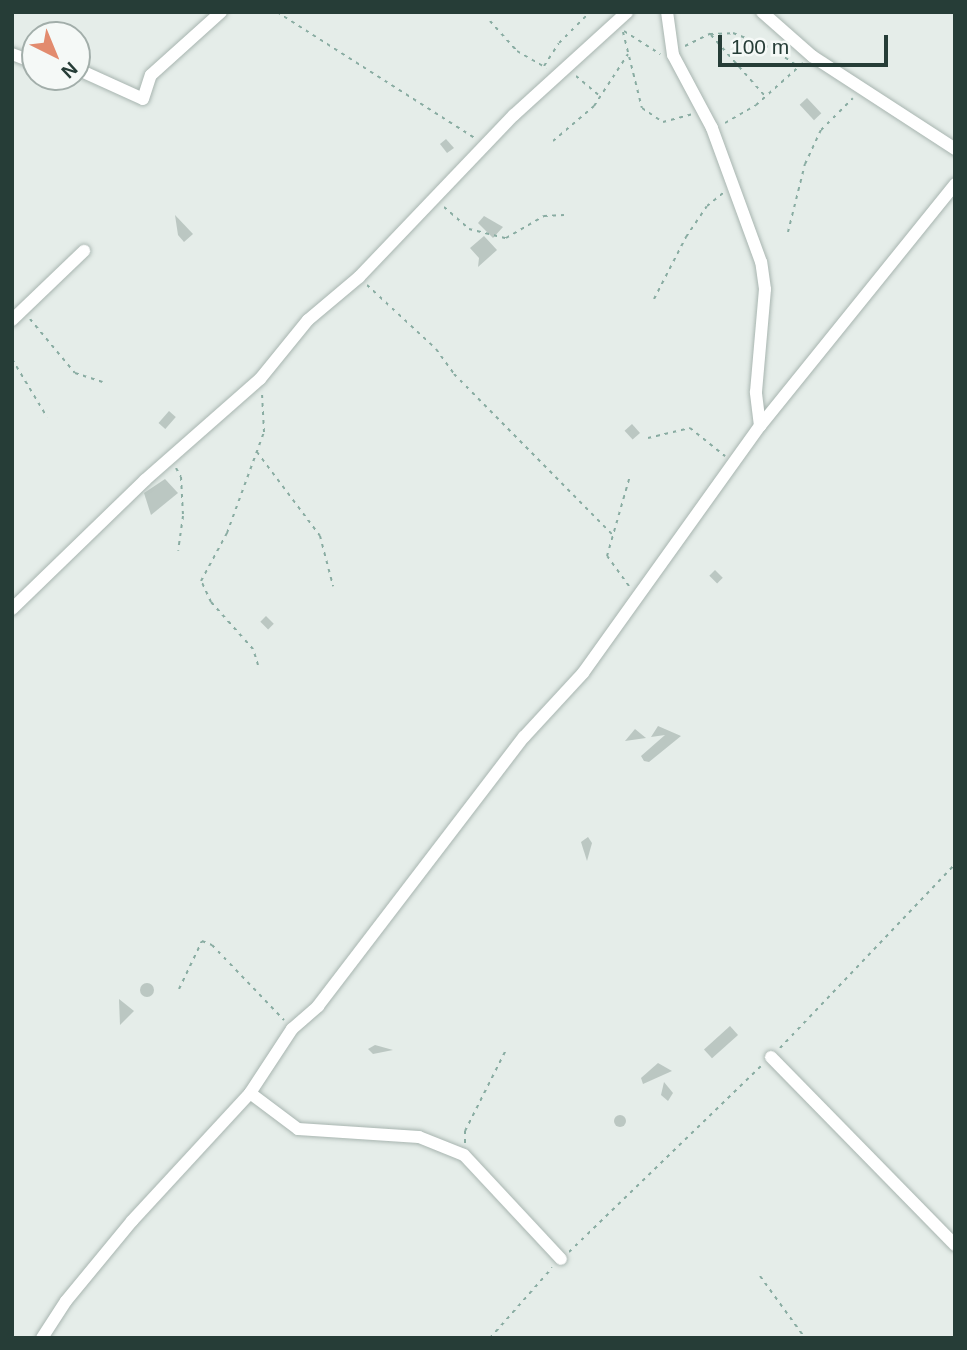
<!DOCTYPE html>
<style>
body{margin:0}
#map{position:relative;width:967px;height:1350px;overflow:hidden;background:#e5ede9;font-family:Arial,sans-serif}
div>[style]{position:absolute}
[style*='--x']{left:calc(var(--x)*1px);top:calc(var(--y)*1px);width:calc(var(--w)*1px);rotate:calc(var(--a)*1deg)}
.building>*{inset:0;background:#bbc7c2;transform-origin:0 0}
.round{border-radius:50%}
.path>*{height:2px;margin-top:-1px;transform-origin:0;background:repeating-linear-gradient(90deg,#89aca2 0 3.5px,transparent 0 8.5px)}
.roads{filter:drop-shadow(0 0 2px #a8b5b0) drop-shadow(0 0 2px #a8b5b0)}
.minor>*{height:12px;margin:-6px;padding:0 6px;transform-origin:6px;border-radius:6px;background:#fff}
span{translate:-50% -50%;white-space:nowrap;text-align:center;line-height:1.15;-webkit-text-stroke:5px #f5f9f7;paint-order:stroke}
.frame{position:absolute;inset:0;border:14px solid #263d37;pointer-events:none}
.north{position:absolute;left:21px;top:21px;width:70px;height:70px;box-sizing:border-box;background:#f5f9f7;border:2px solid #a2aeaa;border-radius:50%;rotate:137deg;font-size:19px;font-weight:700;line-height:28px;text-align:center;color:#263d37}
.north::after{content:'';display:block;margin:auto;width:24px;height:32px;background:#e28b6e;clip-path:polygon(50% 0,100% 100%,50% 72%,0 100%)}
.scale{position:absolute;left:718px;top:35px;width:170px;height:32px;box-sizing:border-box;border:4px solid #263d37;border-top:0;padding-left:9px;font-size:21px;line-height:24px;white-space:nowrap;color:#263d37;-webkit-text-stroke:5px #f5f9f7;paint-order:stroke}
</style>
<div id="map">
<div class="building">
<i style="left:807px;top:98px;width:21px;height:10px;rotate:47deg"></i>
<i style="clip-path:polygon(446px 139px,454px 148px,447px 153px,440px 144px)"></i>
<i style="clip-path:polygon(175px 215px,193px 234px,184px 242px,178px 235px)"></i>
<i style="clip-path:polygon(484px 216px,503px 227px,493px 238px,478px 223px)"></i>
<i style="clip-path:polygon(484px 236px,497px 250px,478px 267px,479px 258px,470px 248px)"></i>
<i style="left:169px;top:411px;width:9px;height:16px;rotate:41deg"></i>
<i style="left:632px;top:424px;width:12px;height:10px;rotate:48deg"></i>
<i style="clip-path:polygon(165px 479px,178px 493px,151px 515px,144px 493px)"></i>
<i style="left:715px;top:570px;width:11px;height:8px;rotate:45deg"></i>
<i style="left:266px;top:616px;width:11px;height:8px;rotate:45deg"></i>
<i style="clip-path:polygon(658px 726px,681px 736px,649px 762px,644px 761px,641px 756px,665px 735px,651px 737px)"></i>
<i style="clip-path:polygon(635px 729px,646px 738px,625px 741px)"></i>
<i style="clip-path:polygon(588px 837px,592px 843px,587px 861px,581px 842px)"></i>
<i class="round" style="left:140px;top:983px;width:14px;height:14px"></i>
<i style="clip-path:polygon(119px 999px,134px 1011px,120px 1025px)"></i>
<i style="left:730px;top:1026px;width:12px;height:35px;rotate:48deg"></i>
<i style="clip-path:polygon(375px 1045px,393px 1050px,373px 1054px,368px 1049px)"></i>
<i style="clip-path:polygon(658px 1063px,672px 1071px,643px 1084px,641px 1078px)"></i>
<i style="clip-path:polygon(664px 1082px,673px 1093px,668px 1101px,661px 1095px)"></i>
<i class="round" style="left:614px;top:1115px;width:12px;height:12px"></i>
</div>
<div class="path">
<i style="--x:277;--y:12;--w:236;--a:32.5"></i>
<i style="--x:490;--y:21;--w:40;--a:48"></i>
<i style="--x:517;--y:51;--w:34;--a:30"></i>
<i style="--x:624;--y:31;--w:43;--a:32.6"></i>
<i style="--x:623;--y:32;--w:78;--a:76"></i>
<i style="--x:642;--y:108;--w:25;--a:34"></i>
<i style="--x:663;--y:122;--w:30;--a:-15"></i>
<i style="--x:711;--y:35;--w:81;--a:48.5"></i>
<i style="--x:685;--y:46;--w:28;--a:-26"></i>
<i style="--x:710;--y:34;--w:23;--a:-2"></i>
<i style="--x:733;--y:33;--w:41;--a:21.5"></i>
<i style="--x:771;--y:48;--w:34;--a:34"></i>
<i style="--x:544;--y:66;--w:27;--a:-57"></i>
<i style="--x:559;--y:43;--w:44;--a:-45"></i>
<i style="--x:576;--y:76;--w:33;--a:40"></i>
<i style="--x:725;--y:123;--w:36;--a:-30"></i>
<i style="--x:756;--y:105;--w:63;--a:-41.8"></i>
<i style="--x:553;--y:141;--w:54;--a:-40.5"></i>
<i style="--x:594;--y:106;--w:62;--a:-56.8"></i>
<i style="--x:444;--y:207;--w:33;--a:41"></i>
<i style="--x:469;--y:229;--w:38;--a:14"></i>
<i style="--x:506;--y:238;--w:44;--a:-30.1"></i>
<i style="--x:544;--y:216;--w:20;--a:-3"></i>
<i style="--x:788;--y:232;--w:70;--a:-76"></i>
<i style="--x:805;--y:164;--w:38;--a:-65"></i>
<i style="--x:821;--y:130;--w:45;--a:-45"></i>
<i style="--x:367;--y:285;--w:94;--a:42.8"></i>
<i style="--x:436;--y:349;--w:31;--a:54"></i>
<i style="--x:454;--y:374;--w:226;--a:45.4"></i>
<i style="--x:654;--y:299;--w:70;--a:-62.7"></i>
<i style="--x:686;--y:237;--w:37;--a:-56"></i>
<i style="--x:707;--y:206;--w:21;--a:-39"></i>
<i style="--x:30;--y:319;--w:70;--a:50.2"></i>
<i style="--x:75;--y:373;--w:29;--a:18"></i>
<i style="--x:12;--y:359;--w:68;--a:58.9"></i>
<i style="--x:648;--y:438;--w:43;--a:-13.4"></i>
<i style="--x:690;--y:428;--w:45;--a:38.7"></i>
<i style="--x:257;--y:452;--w:105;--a:53.1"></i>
<i style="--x:320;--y:536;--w:52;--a:75.4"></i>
<i style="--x:176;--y:468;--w:10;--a:61"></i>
<i style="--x:181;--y:477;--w:39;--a:87"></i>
<i style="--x:183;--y:516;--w:35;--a:98"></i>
<i style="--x:629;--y:586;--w:37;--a:-126"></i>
<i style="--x:607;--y:556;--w:83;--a:-74"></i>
<i style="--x:258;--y:665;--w:17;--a:-107"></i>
<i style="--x:253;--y:649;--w:63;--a:-131.8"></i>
<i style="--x:211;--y:602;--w:23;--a:-115"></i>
<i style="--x:201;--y:581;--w:55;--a:-61.6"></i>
<i style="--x:227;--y:533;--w:108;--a:-69.9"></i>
<i style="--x:264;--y:432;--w:38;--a:-93"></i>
<i style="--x:179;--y:989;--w:53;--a:-64.4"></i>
<i style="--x:202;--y:941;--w:11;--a:22"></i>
<i style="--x:212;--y:945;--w:104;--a:46.2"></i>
<i style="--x:780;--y:1048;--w:254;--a:-46.4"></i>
<i style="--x:465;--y:1143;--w:12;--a:-90"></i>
<i style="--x:465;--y:1131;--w:93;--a:-63.2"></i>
<i style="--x:569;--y:1252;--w:267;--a:-44.1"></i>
<i style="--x:760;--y:1276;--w:77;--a:54"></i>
<i style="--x:490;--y:1338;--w:94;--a:-48.5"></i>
</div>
<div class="roads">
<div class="minor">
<i style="--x:762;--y:12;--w:67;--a:41.3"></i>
<i style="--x:812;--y:56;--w:171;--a:33"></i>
<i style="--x:12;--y:54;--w:25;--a:21"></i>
<i style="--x:77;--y:69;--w:72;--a:24.4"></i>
<i style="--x:143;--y:99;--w:25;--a:-72"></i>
<i style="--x:151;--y:75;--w:94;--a:-42"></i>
<i style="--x:12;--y:320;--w:100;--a:-43.8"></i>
<i style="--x:760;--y:426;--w:311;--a:-51.1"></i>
<i style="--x:12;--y:609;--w:185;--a:-44.1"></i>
<i style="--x:145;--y:480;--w:153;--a:-41.3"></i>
<i style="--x:260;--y:379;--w:76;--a:-50.9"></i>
<i style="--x:308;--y:320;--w:67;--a:-40.1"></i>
<i style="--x:359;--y:277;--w:224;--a:-46.3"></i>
<i style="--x:514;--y:115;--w:153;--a:-42.3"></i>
<i style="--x:771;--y:1057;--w:263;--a:45.6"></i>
<i style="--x:250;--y:1093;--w:60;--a:36.9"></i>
<i style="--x:298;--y:1129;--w:121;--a:3.8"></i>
<i style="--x:419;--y:1137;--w:48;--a:21.8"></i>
<i style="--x:464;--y:1155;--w:142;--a:47"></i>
<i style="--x:42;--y:1338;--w:44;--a:-57"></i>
<i style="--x:66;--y:1301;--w:104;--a:-50.5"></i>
<i style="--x:132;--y:1221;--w:174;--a:-47.3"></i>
<i style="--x:250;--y:1093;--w:77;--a:-56.7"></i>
<i style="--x:292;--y:1029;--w:35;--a:-41"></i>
<i style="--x:318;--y:1006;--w:339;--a:-52.6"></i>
<i style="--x:524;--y:737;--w:87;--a:-47.3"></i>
<i style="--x:583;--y:673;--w:304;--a:-54.4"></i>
<i style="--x:760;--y:426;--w:34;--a:-97"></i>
<i style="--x:756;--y:392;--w:103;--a:-85"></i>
<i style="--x:765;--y:289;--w:27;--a:-98"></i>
<i style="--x:761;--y:262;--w:143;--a:-110.1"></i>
<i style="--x:712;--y:128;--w:83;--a:-118.1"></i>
<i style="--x:673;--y:55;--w:43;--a:-97.9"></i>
</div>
</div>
<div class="frame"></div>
<div class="north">N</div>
<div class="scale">100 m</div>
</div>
